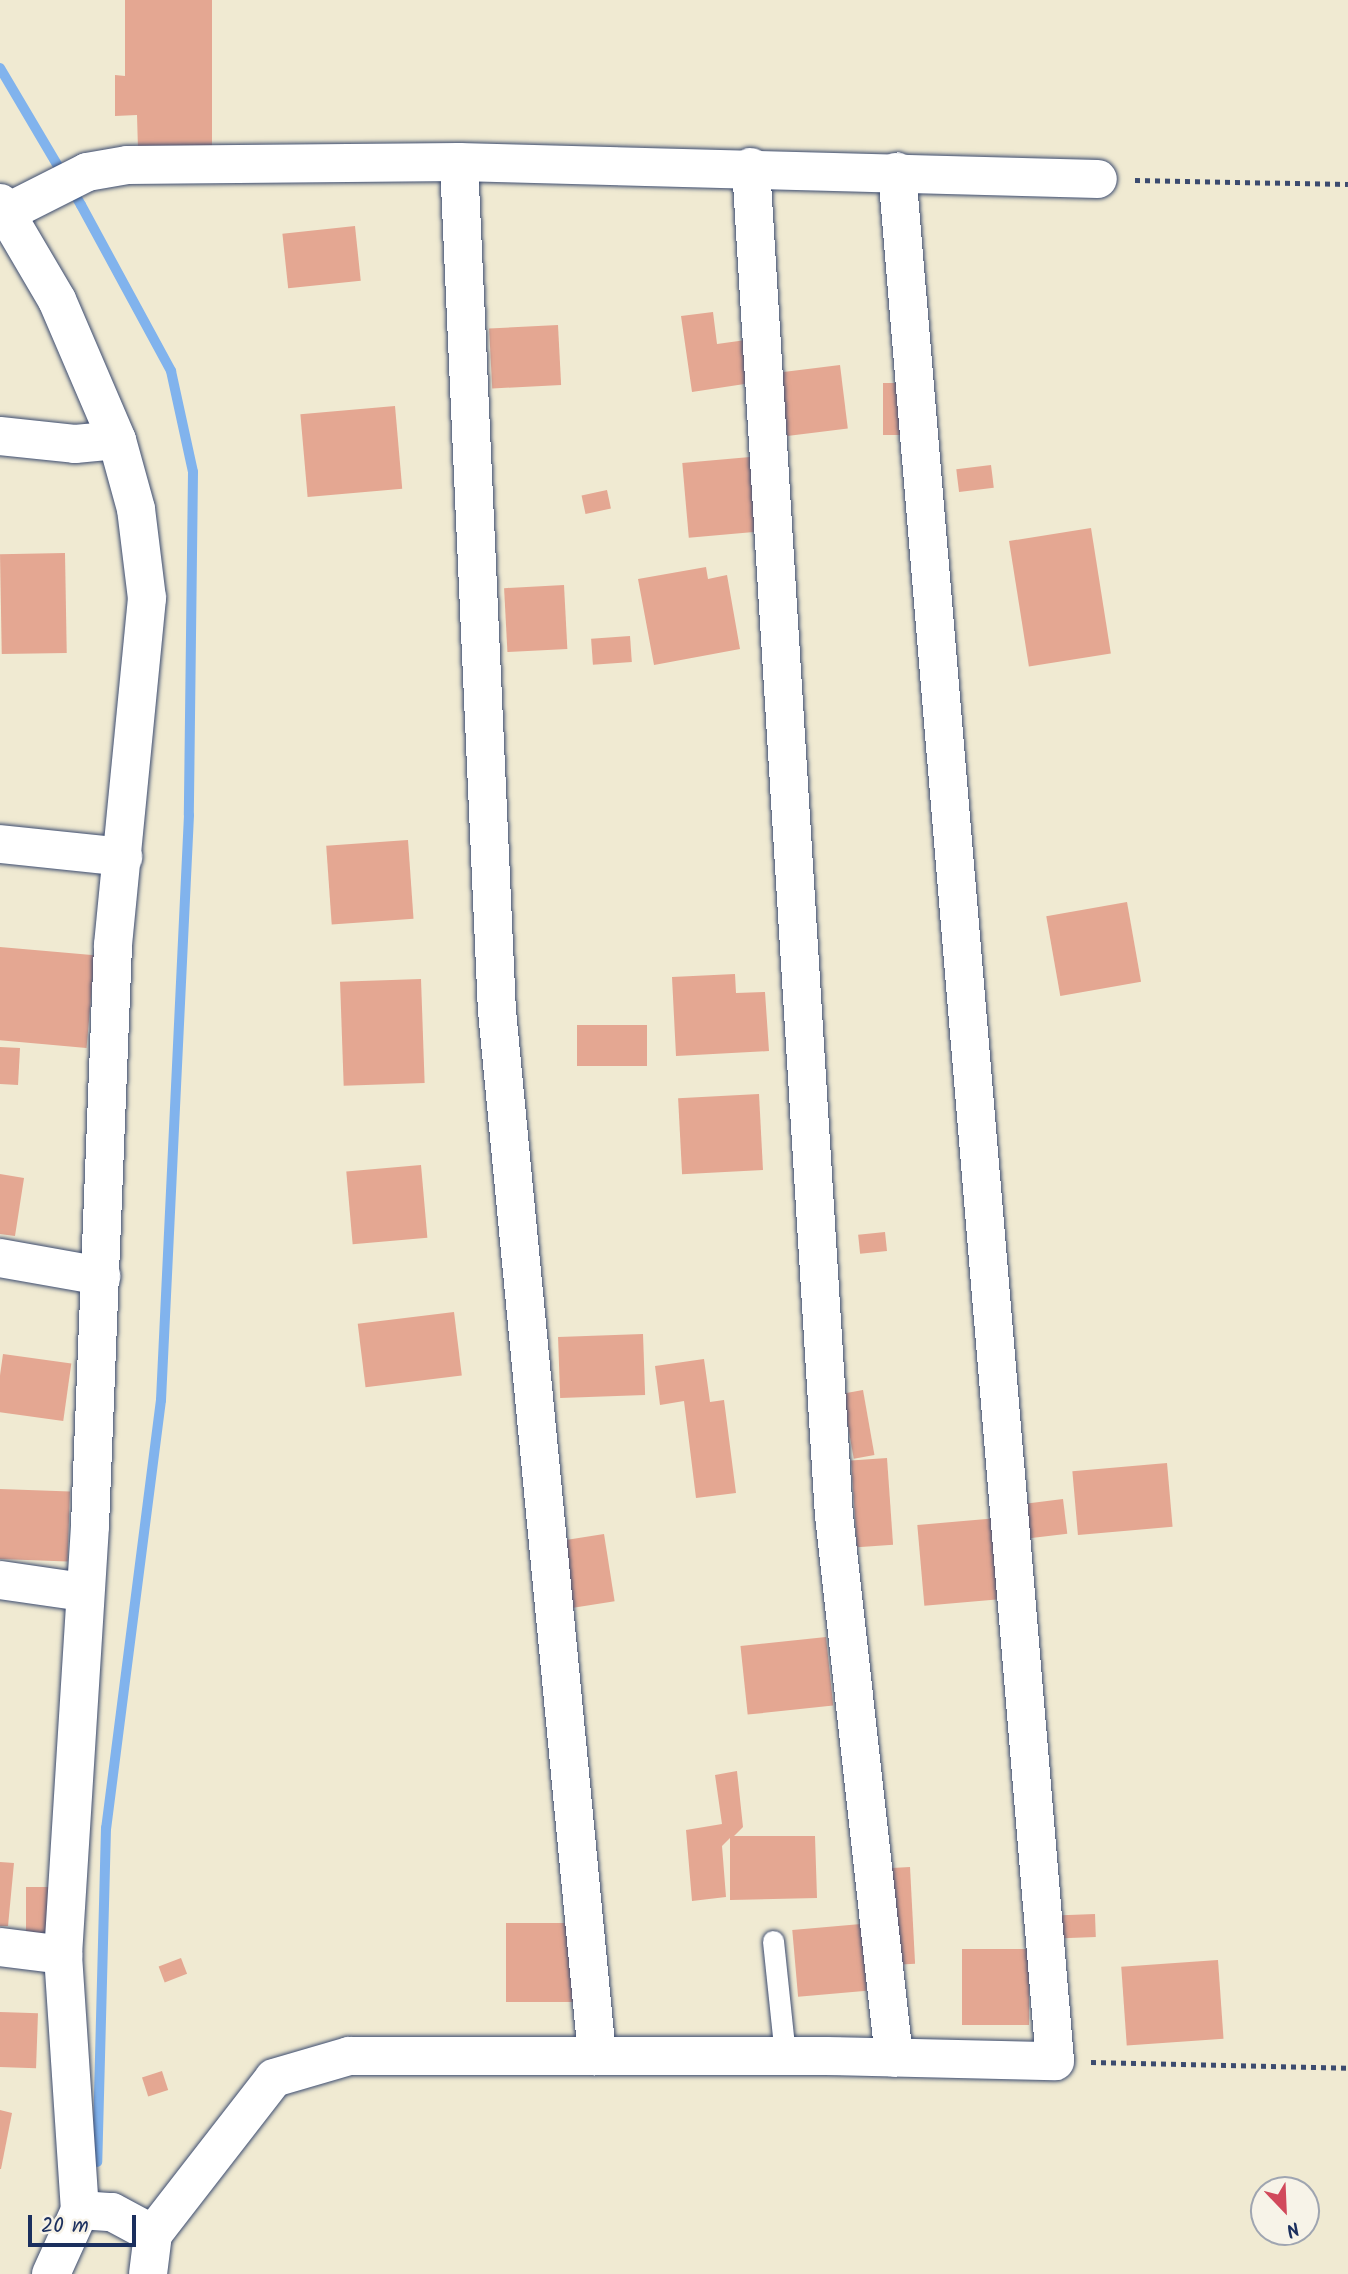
<!DOCTYPE html>
<style>
body{margin:0}
#map{position:relative;width:1348px;height:2274px;overflow:hidden;background:#f0ead2;font-family:Kalam,sans-serif}
div>[style]{position:absolute}
[style*='--x']{left:calc(var(--x)*1px);top:calc(var(--y)*1px);width:calc(var(--w)*1px);rotate:calc(var(--a)*1deg)}
.stream>*{height:10px;margin:-5px;padding:0 5px;transform-origin:5px;border-radius:5px;background:#81b3ed}
.building>*{inset:0;background:#e4a792;transform-origin:0 0}
.path>*{height:4.5px;margin-top:-2.25px;transform-origin:0;background:repeating-linear-gradient(90deg,#3b4b6f 0 5px,transparent 0 10px)}
.roads{filter:drop-shadow(0 0 2px #3b4b6f) drop-shadow(0 0 2px #3b4b6f)}
.service>*{height:21px;margin:-10.5px;padding:0 10.5px;transform-origin:10.5px;border-radius:10.5px;background:#fff}
.minor>*{height:38px;margin:-19px;padding:0 19px;transform-origin:19px;border-radius:19px;background:#fff}
span{translate:-50% -50%;white-space:nowrap;text-align:center;line-height:1.15;-webkit-text-stroke:5px #f7f3e8;paint-order:stroke}
.north{position:absolute;left:1250px;top:2176px;width:70px;height:70px;box-sizing:border-box;background:#f7f3e8;border:2px solid #9fa5b1;border-radius:50%;rotate:157deg;font-size:19px;font-weight:700;line-height:28px;text-align:center;color:#1b2f5e}
.north::after{content:'';display:block;margin:auto;width:24px;height:32px;background:#d1495b;clip-path:polygon(50% 0,100% 100%,50% 72%,0 100%)}
.scale{position:absolute;left:28px;top:2215px;width:108px;height:32px;box-sizing:border-box;border:4px solid #1b2f5e;border-top:0;padding-left:9px;font-size:21px;line-height:24px;white-space:nowrap;color:#1b2f5e;-webkit-text-stroke:5px #f7f3e8;paint-order:stroke}
</style>
<div id="map">
<div class="stream">
<i style="--x:0;--y:68;--w:159;--a:59.4"></i>
<i style="--x:81;--y:205;--w:189;--a:61.5"></i>
<i style="--x:171;--y:371;--w:103;--a:77.7"></i>
<i style="--x:193;--y:472;--w:343;--a:90.7"></i>
<i style="--x:189;--y:815;--w:586;--a:92.74"></i>
<i style="--x:161;--y:1400;--w:432;--a:97.3"></i>
<i style="--x:106;--y:1828;--w:334;--a:91.5"></i>
</div>
<div class="building">
<i style="clip-path:polygon(125px 0,212px 0,212px 149px,138px 150px,137px 115px,115px 116px,115px 75px,125px 76px)"></i>
<i style="left:355px;top:226px;width:55px;height:73px;rotate:84deg"></i>
<i style="clip-path:polygon(713px 312px,717px 344px,746px 340px,751px 383px,692px 392px,681px 316px)"></i>
<i style="left:558px;top:325px;width:60px;height:69px;rotate:87deg"></i>
<i style="left:840px;top:365px;width:64px;height:61px;rotate:83deg"></i>
<i style="left:883px;top:383px;width:22px;height:52px"></i>
<i style="left:395px;top:406px;width:83px;height:95px;rotate:85deg"></i>
<i style="left:750px;top:457px;width:75px;height:68px;rotate:85deg"></i>
<i style="left:991px;top:465px;width:23px;height:35px;rotate:83deg"></i>
<i style="left:607px;top:490px;width:19px;height:26px;rotate:78deg"></i>
<i style="left:1091px;top:528px;width:127px;height:83px;rotate:81deg"></i>
<i style="left:65px;top:553px;width:100px;height:65px;rotate:89deg"></i>
<i style="clip-path:polygon(706px 567px,708px 579px,727px 575px,740px 649px,654px 665px,638px 579px)"></i>
<i style="left:564px;top:585px;width:64px;height:60px;rotate:87deg"></i>
<i style="left:630px;top:636px;width:26px;height:39px;rotate:86deg"></i>
<i style="left:408px;top:840px;width:79px;height:82px;rotate:86deg"></i>
<i style="left:1127px;top:902px;width:81px;height:82px;rotate:80deg"></i>
<i style="left:0;top:947px;width:95px;height:93px;rotate:5deg"></i>
<i style="clip-path:polygon(735px 974px,736px 993px,765px 992px,769px 1051px,676px 1056px,672px 977px)"></i>
<i style="left:421px;top:979px;width:104px;height:81px;rotate:88deg"></i>
<i style="left:577px;top:1025px;width:70px;height:41px"></i>
<i style="left:0;top:1047px;width:20px;height:37px;rotate:3deg"></i>
<i style="left:759px;top:1094px;width:76px;height:81px;rotate:87deg"></i>
<i style="left:421px;top:1165px;width:73px;height:75px;rotate:85deg"></i>
<i style="clip-path:polygon(0 1174px,24px 1178px,15px 1236px,0 1234px)"></i>
<i style="left:885px;top:1232px;width:19px;height:27px;rotate:84deg"></i>
<i style="left:454px;top:1312px;width:64px;height:97px;rotate:83deg"></i>
<i style="left:643px;top:1334px;width:61px;height:85px;rotate:88deg"></i>
<i style="left:3px;top:1354px;width:69px;height:58px;rotate:8deg"></i>
<i style="clip-path:polygon(704px 1359px,710px 1402px,724px 1400px,736px 1493px,696px 1498px,684px 1401px,660px 1405px,655px 1366px)"></i>
<i style="left:863px;top:1390px;width:66px;height:21px;rotate:80deg"></i>
<i style="left:887px;top:1458px;width:87px;height:36px;rotate:86deg"></i>
<i style="left:1167px;top:1463px;width:64px;height:95px;rotate:85deg"></i>
<i style="left:0;top:1489px;width:70px;height:70px;rotate:2deg"></i>
<i style="left:1063px;top:1499px;width:35px;height:38px;rotate:83deg"></i>
<i style="left:998px;top:1518px;width:81px;height:81px;rotate:85deg"></i>
<i style="left:604px;top:1534px;width:68px;height:45px;rotate:81deg"></i>
<i style="left:826px;top:1637px;width:69px;height:86px;rotate:84deg"></i>
<i style="clip-path:polygon(737px 1771px,743px 1827px,734px 1836px,815px 1836px,817px 1898px,730px 1900px,730px 1838px,722px 1846px,726px 1897px,692px 1901px,686px 1830px,722px 1824px,715px 1775px)"></i>
<i style="clip-path:polygon(0 1862px,14px 1863px,8px 1926px,0 1926px)"></i>
<i style="left:910px;top:1867px;width:97px;height:23px;rotate:87deg"></i>
<i style="left:26px;top:1887px;width:24px;height:46px"></i>
<i style="left:1095px;top:1914px;width:23px;height:40px;rotate:88deg"></i>
<i style="left:506px;top:1923px;width:68px;height:79px"></i>
<i style="left:861px;top:1924px;width:67px;height:69px;rotate:85deg"></i>
<i style="left:962px;top:1949px;width:67px;height:76px"></i>
<i style="left:181px;top:1958px;width:17px;height:24px;rotate:69deg"></i>
<i style="left:1218px;top:1960px;width:79px;height:97px;rotate:86deg"></i>
<i style="left:0;top:2012px;width:38px;height:55px;rotate:2deg"></i>
<i style="left:162px;top:2071px;width:20px;height:21px;rotate:72deg"></i>
<i style="clip-path:polygon(0 2110px,12px 2113px,1px 2169px,0 2169px)"></i>
</div>
<div class="path">
<i style="--x:1135;--y:180;--w:213;--a:1.1"></i>
<i style="--x:1091;--y:2062;--w:257;--a:1.3"></i>
</div>
<div class="roads">
<div class="service">
<i style="--x:773;--y:1941;--w:116;--a:84"></i>
</div>
<div class="minor">
<i style="--x:459;--y:162;--w:850;--a:87.44"></i>
<i style="--x:497;--y:1011;--w:1050;--a:84.53"></i>
<i style="--x:751;--y:167;--w:1351;--a:86.48"></i>
<i style="--x:834;--y:1515;--w:546;--a:83.69"></i>
<i style="--x:0;--y:203;--w:113;--a:59.6"></i>
<i style="--x:57;--y:300;--w:152;--a:66.8"></i>
<i style="--x:117;--y:440;--w:72;--a:74.6"></i>
<i style="--x:136;--y:509;--w:90;--a:83"></i>
<i style="--x:147;--y:598;--w:349;--a:95.6"></i>
<i style="--x:113;--y:945;--w:581;--a:92.27"></i>
<i style="--x:90;--y:1526;--w:430;--a:93.6"></i>
<i style="--x:63;--y:1955;--w:256;--a:86.2"></i>
<i style="--x:80;--y:2210;--w:32;--a:4"></i>
<i style="--x:112;--y:2212;--w:47;--a:28.2"></i>
<i style="--x:153;--y:2234;--w:40;--a:97.1"></i>
<i style="--x:6;--y:213;--w:91;--a:-26.8"></i>
<i style="--x:87;--y:172;--w:41;--a:-9.9"></i>
<i style="--x:127;--y:165;--w:332;--a:-0.5"></i>
<i style="--x:459;--y:162;--w:639;--a:1.52"></i>
<i style="--x:0;--y:436;--w:75;--a:6.1"></i>
<i style="--x:75;--y:444;--w:42;--a:-5.4"></i>
<i style="--x:0;--y:844;--w:124;--a:6"></i>
<i style="--x:0;--y:1258;--w:103;--a:10.1"></i>
<i style="--x:0;--y:1580;--w:84;--a:8.2"></i>
<i style="--x:0;--y:1947;--w:64;--a:7.2"></i>
<i style="--x:153;--y:2234;--w:197;--a:-52.2"></i>
<i style="--x:274;--y:2078;--w:78;--a:-16.3"></i>
<i style="--x:349;--y:2056;--w:477;--a:0"></i>
<i style="--x:826;--y:2056;--w:229;--a:1.3"></i>
<i style="--x:1055;--y:2061;--w:1896;--a:-94.78"></i>
<i style="--x:51;--y:2274;--w:70;--a:-65.6"></i>
</div>
</div>
<div class="north">N</div>
<div class="scale">20 m</div>
</div>
